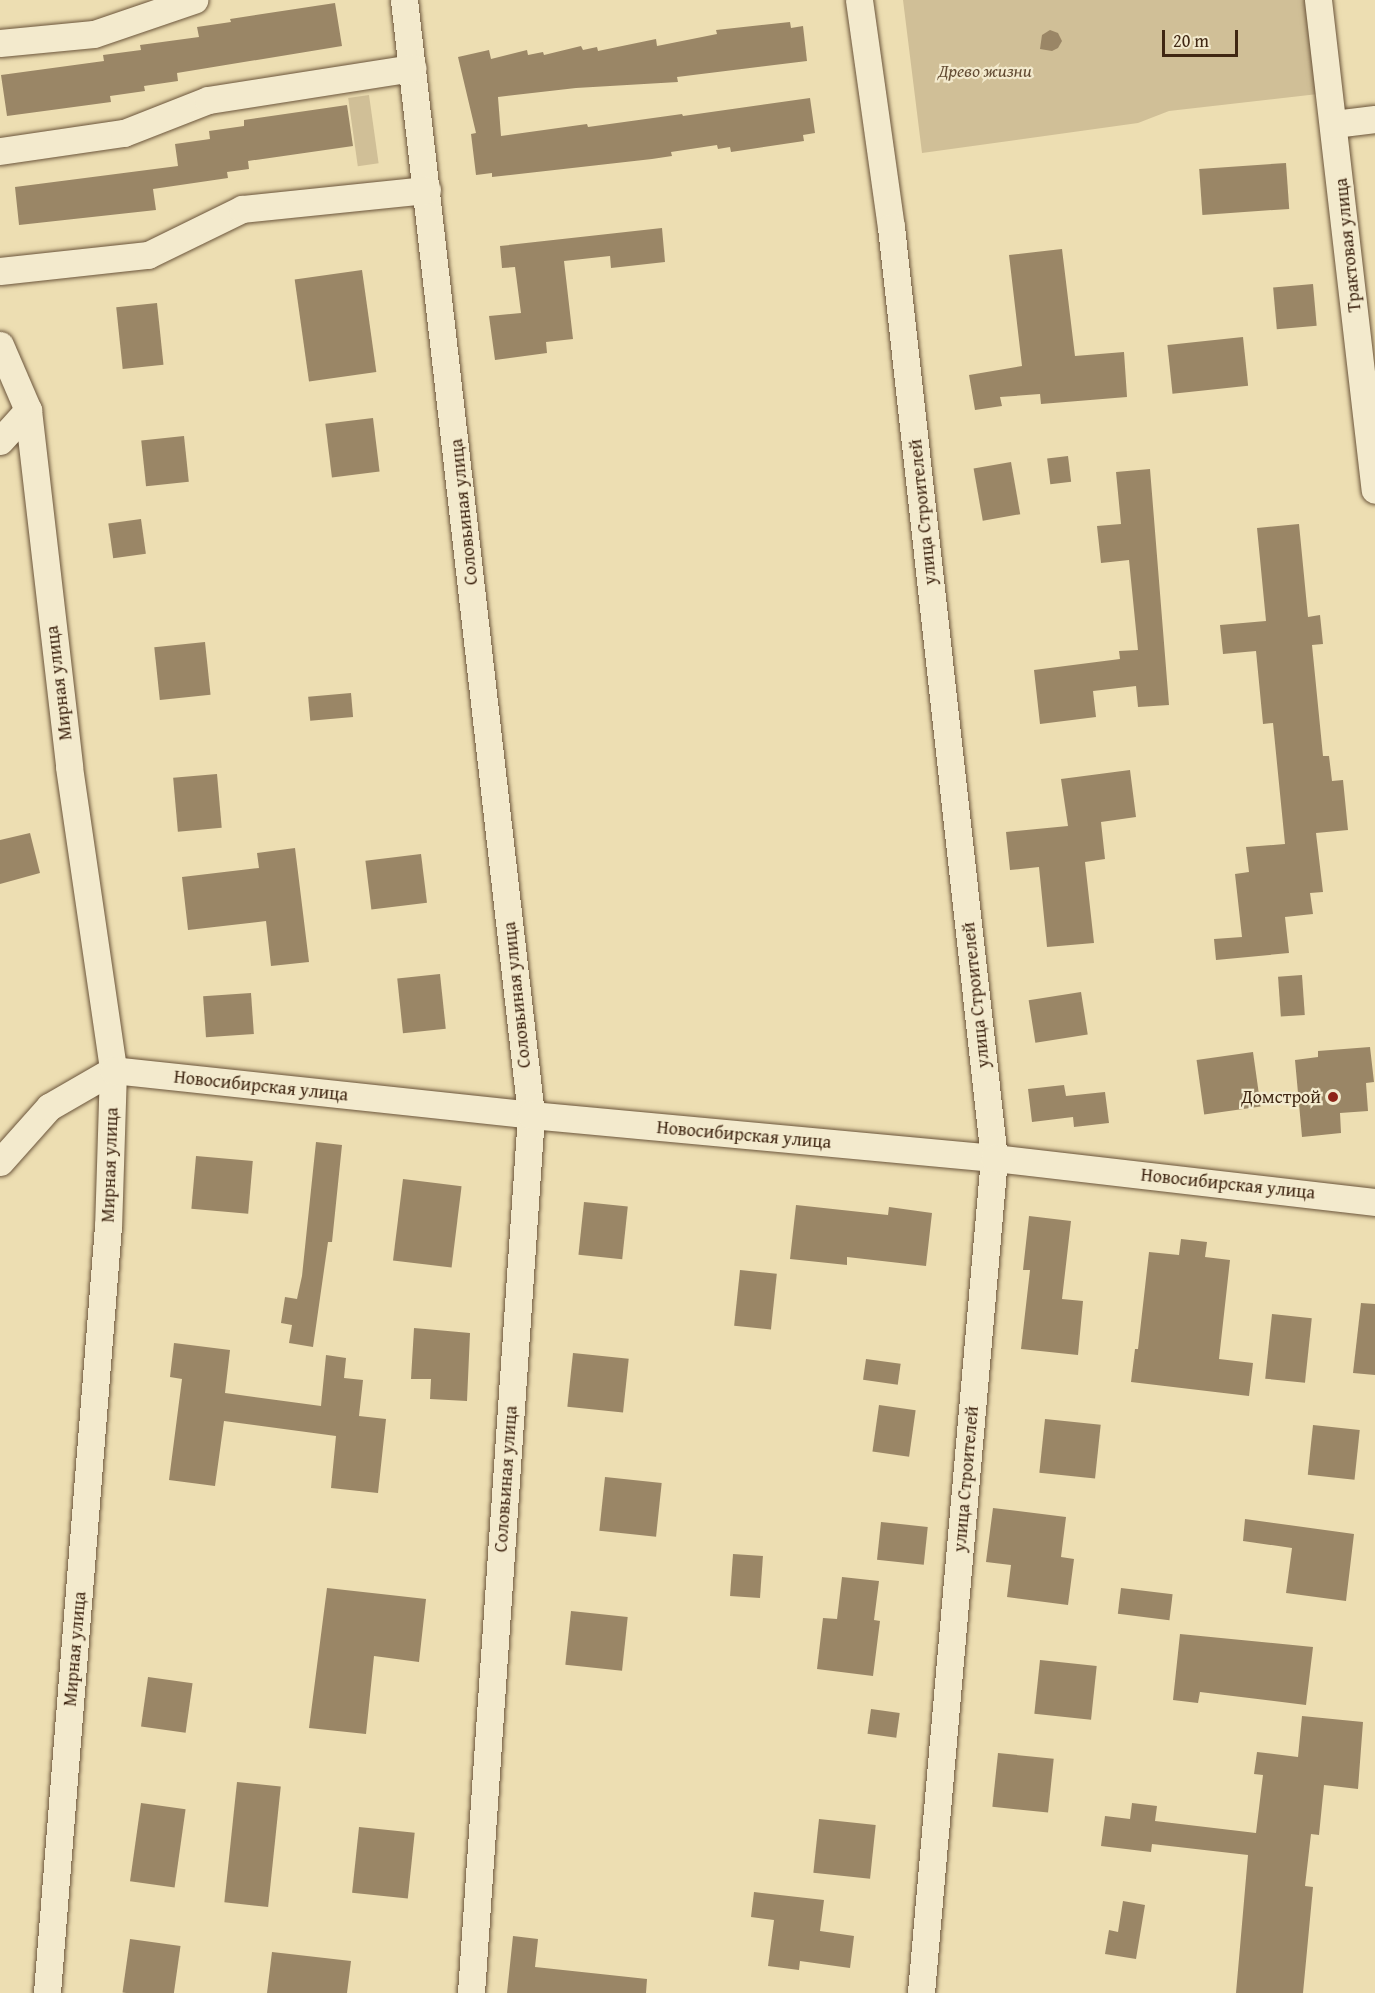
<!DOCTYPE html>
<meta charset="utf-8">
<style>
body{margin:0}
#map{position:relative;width:1375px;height:1993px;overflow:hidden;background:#eddeb2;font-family:"Gentium Book Plus",serif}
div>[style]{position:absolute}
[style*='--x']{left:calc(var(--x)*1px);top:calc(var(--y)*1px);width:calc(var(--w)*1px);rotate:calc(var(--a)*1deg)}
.green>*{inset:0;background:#d0bf97;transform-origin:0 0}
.building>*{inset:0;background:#9a8666;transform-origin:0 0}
.roads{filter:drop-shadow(0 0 2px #6b553b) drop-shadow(0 0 2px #6b553b)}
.street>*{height:27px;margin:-13.5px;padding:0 13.5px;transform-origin:13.5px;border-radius:13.5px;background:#f3eacd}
.dots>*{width:16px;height:16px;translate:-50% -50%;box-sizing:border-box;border:3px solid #f3eacd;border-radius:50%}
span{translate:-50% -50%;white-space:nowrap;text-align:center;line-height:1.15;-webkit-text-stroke:4.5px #f3eacd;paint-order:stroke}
.park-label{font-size:18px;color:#644d34;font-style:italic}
.street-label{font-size:18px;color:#402713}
.poi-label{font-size:18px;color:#402713}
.right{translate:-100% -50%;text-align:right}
.scale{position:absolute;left:1162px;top:30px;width:76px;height:27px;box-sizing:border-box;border:3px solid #402713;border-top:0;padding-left:8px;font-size:18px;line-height:21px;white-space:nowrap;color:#402713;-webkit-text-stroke:4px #f3eacd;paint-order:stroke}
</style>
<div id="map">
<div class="green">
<i style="clip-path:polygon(903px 0,1306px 0,1318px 94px,1169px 111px,1138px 123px,922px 153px)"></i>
<i style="left:369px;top:95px;width:69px;height:21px;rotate:82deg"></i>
</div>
<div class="building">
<i style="clip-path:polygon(335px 3px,342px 46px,177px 73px,178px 81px,144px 86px,145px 91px,110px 96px,111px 102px,7px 116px,1px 75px,104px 61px,103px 55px,141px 50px,140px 45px,199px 37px,197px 27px,231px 22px,230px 19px)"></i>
<i style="clip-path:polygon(790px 22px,791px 28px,803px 26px,807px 61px,677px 77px,678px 82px,576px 88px,498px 97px,501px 136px,587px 124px,588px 127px,682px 114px,683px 116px,810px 98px,815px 133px,803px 135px,804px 141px,731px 152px,730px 147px,718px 149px,717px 145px,671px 152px,672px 156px,652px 159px,492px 177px,492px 173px,476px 175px,471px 134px,476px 133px,458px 57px,489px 50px,491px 59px,527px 50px,528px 55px,543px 52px,544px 55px,581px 46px,583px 50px,597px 47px,598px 51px,656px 39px,657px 46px,717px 34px,716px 30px)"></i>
<i style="clip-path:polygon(1050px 30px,1058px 33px,1062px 41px,1058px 48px,1052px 51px,1040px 49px,1042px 35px)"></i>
<i style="clip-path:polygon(347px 105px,353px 146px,248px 161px,249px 169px,227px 172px,228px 178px,153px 189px,156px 210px,19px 225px,15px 187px,178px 166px,175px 144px,210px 139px,209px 131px,244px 126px,244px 120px)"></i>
<i style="left:1286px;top:163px;width:46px;height:87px;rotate:86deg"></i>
<i style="clip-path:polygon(662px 228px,665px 262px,611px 268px,610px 256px,564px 261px,573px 339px,546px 342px,547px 353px,495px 360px,489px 316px,521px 313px,515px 267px,502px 268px,500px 246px)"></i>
<i style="clip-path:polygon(1062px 249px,1075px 356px,1124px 352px,1127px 397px,1041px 404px,1040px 394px,1000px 397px,1002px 406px,975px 410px,969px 375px,1022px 366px,1009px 255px)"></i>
<i style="left:362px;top:270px;width:103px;height:68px;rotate:82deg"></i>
<i style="left:1313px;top:284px;width:42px;height:40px;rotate:85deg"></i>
<i style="left:157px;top:303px;width:62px;height:41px;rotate:84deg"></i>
<i style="left:1243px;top:337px;width:49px;height:76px;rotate:84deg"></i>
<i style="left:373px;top:418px;width:54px;height:48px;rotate:83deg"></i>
<i style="left:184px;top:436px;width:46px;height:43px;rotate:84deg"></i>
<i style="left:1068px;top:456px;width:26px;height:21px;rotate:83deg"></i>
<i style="left:1011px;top:462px;width:53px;height:38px;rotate:80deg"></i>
<i style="clip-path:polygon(1150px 469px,1169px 705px,1138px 707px,1136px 686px,1093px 691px,1096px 717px,1040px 724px,1034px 670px,1120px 659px,1119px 651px,1138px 650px,1129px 560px,1101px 563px,1097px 526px,1121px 524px,1116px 472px)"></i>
<i style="left:141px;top:519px;width:35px;height:33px;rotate:82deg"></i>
<i style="clip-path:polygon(1299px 524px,1308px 617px,1320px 615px,1323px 644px,1312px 645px,1323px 756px,1329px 756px,1332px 781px,1343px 780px,1348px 830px,1316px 833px,1323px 892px,1310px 893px,1313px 914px,1285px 917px,1289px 953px,1216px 960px,1214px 939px,1242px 937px,1235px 874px,1249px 872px,1246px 847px,1285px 844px,1273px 723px,1263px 724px,1256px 651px,1223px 654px,1220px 625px,1266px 621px,1257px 528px)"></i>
<i style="left:205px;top:642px;width:53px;height:51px;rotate:84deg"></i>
<i style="left:351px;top:693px;width:24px;height:43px;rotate:85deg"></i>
<i style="clip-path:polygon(1130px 770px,1136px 817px,1101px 822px,1105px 859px,1085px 862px,1094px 943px,1047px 947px,1039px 867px,1010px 870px,1006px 832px,1068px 826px,1061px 779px)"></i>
<i style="left:217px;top:774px;width:54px;height:44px;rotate:85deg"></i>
<i style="clip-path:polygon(30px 833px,40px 873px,0 884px,0 840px)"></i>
<i style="clip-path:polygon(295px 848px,309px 962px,271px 966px,266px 921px,188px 930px,182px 877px,259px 868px,257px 853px)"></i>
<i style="left:421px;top:854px;width:49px;height:56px;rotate:83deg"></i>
<i style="left:440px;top:974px;width:55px;height:43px;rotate:84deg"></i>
<i style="left:1302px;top:975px;width:40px;height:24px;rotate:86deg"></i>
<i style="left:1081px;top:992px;width:43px;height:53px;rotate:81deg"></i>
<i style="left:251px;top:993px;width:41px;height:48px;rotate:86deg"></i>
<i style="clip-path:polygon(1370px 1047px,1374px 1082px,1366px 1083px,1368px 1111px,1340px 1113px,1341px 1133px,1302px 1137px,1295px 1060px,1318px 1057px,1318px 1051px)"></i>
<i style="left:1253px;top:1052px;width:55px;height:57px;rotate:82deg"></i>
<i style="clip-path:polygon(1064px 1085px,1066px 1096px,1105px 1092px,1109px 1123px,1074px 1127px,1073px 1117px,1032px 1122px,1028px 1089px)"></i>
<i style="clip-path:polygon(316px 1142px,342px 1145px,332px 1242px,328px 1242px,313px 1347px,289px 1343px,292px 1325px,281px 1323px,285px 1297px,297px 1299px,302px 1276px)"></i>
<i style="left:196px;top:1156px;width:57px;height:53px;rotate:5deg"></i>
<i style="left:403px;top:1179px;width:59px;height:82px;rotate:7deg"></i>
<i style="left:584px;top:1202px;width:44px;height:53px;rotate:6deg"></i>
<i style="clip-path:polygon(796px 1205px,888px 1215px,889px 1207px,932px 1213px,926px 1266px,847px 1257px,847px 1265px,790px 1259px)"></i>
<i style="clip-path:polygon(1029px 1216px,1071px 1221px,1062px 1299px,1083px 1301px,1078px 1355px,1021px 1349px,1030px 1270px,1023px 1270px)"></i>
<i style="clip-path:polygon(1181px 1239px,1207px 1242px,1205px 1257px,1230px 1260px,1219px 1359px,1253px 1363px,1249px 1396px,1131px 1382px,1135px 1349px,1138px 1349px,1149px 1252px,1179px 1255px)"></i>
<i style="left:740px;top:1270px;width:37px;height:56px;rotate:6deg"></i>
<i style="clip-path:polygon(1361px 1303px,1375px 1304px,1375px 1375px,1353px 1373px)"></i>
<i style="left:1272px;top:1314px;width:40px;height:65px;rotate:6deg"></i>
<i style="clip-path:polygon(414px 1328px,470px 1333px,467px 1401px,430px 1399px,431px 1379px,411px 1379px)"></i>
<i style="clip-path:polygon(174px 1343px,230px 1350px,225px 1393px,321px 1406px,326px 1355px,346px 1358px,344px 1378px,363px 1380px,359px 1416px,386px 1419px,378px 1493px,331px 1488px,336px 1436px,224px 1421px,215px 1486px,169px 1480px,182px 1379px,170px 1377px)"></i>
<i style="left:573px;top:1353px;width:56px;height:54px;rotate:6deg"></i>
<i style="left:866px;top:1359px;width:35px;height:21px;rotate:8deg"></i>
<i style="left:879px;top:1405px;width:37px;height:47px;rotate:8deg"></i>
<i style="left:1045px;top:1419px;width:56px;height:54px;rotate:6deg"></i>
<i style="left:1313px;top:1425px;width:47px;height:50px;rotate:6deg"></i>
<i style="left:605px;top:1477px;width:57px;height:54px;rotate:6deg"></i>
<i style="clip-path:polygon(993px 1508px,1066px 1517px,1061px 1557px,1074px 1559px,1068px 1605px,1007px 1597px,1011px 1565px,986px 1562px)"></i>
<i style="clip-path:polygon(1245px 1519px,1354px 1534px,1346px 1601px,1286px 1593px,1292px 1548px,1243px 1541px)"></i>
<i style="left:881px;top:1522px;width:47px;height:38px;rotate:6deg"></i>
<i style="left:733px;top:1554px;width:30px;height:42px;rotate:4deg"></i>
<i style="clip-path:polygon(842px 1577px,879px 1581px,874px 1620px,880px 1621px,873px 1676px,817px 1669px,823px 1618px,837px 1619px)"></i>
<i style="clip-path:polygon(327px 1588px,426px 1599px,419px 1662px,374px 1656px,366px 1734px,309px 1728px)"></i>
<i style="left:1121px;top:1588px;width:52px;height:26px;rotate:7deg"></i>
<i style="left:571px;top:1611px;width:57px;height:54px;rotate:6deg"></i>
<i style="clip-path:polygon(1180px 1634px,1313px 1647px,1306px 1705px,1200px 1692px,1198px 1703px,1173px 1700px)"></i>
<i style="left:1040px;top:1660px;width:57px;height:54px;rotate:6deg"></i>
<i style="left:148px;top:1677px;width:45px;height:50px;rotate:8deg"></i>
<i style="left:871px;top:1709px;width:29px;height:25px;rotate:8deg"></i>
<i style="clip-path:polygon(1302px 1716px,1363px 1722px,1358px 1789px,1324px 1785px,1319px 1835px,1311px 1834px,1305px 1886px,1313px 1887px,1303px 1993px,1236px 1993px,1248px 1855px,1152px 1844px,1151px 1852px,1101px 1846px,1105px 1816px,1130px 1819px,1132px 1803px,1157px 1806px,1155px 1821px,1256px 1833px,1263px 1775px,1254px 1774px,1257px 1752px,1298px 1757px)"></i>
<i style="left:998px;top:1753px;width:56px;height:54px;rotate:6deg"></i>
<i style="left:237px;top:1782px;width:44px;height:121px;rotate:6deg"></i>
<i style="left:141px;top:1803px;width:45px;height:79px;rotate:8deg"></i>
<i style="left:819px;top:1819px;width:57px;height:54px;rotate:6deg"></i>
<i style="left:359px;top:1827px;width:56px;height:66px;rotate:6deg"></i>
<i style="clip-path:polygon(754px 1892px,824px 1900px,820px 1931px,854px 1936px,850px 1968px,800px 1961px,799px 1970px,768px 1966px,774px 1920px,751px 1917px)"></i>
<i style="clip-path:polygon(1123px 1901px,1145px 1905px,1136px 1959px,1105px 1954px,1109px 1930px,1118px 1932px)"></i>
<i style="clip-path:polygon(513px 1936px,538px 1939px,535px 1967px,647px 1979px,646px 1993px,507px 1993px)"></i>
<i style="left:130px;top:1939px;width:51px;height:54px;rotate:8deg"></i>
<i style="clip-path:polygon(272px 1952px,351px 1961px,347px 1993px,267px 1993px)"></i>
</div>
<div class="roads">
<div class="street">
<i style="--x:404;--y:0;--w:1122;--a:83.5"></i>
<i style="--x:531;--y:1115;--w:880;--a:93.91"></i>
<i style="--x:859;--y:0;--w:229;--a:82"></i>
<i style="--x:891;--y:227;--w:937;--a:83.69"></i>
<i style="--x:994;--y:1158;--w:838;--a:95"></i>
<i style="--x:1318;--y:0;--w:493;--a:83.4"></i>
<i style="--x:0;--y:43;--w:94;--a:-5.5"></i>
<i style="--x:94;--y:34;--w:106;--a:-18.8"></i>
<i style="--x:1334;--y:124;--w:41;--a:-7"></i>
<i style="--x:0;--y:151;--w:125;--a:-8.3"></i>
<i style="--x:124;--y:133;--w:90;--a:-21.4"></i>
<i style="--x:208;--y:100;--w:207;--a:-8.9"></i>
<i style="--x:0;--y:271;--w:149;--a:-6.2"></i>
<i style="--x:148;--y:255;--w:105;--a:-26.1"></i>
<i style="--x:242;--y:209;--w:186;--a:-5.9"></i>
<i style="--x:0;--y:345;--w:71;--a:66.7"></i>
<i style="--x:28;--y:410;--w:359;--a:83.4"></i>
<i style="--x:69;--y:767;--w:306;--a:81.7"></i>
<i style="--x:113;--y:1070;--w:156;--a:91.8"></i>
<i style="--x:108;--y:1226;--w:769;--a:94.55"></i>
<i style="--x:0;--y:441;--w:42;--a:-47.9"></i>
<i style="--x:0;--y:1162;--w:74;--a:-48.3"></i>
<i style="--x:49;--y:1107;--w:74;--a:-30"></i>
<i style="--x:113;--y:1070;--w:420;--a:6.1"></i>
<i style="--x:531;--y:1115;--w:465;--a:5.3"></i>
<i style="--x:994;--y:1158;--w:384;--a:6.6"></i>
</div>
</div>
<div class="dots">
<i style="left:1333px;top:1097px;background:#8f2418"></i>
</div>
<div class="park-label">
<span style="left:985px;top:71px">Древо жизни</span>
</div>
<div class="street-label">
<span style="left:1348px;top:245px;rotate:-96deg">Трактовая улица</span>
<span style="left:464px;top:512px;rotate:-96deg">Соловьиная улица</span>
<span style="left:923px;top:512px;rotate:-96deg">улица Строителей</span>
<span style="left:59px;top:683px;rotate:-97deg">Мирная улица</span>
<span style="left:517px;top:995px;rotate:-96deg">Соловьиная улица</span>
<span style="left:976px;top:995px;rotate:-96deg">улица Строителей</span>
<span style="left:261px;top:1086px;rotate:6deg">Новосибирская улица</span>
<span style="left:744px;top:1135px;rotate:5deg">Новосибирская улица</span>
<span style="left:110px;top:1165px;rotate:-88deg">Мирная улица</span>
<span style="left:1228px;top:1184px;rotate:6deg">Новосибирская улица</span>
<span style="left:506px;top:1479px;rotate:-86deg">Соловьиная улица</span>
<span style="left:966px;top:1479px;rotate:-85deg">улица Строителей</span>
<span style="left:75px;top:1649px;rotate:-85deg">Мирная улица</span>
</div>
<div class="poi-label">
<span class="right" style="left:1321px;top:1097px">Домстрой</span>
</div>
<div class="scale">20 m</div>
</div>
